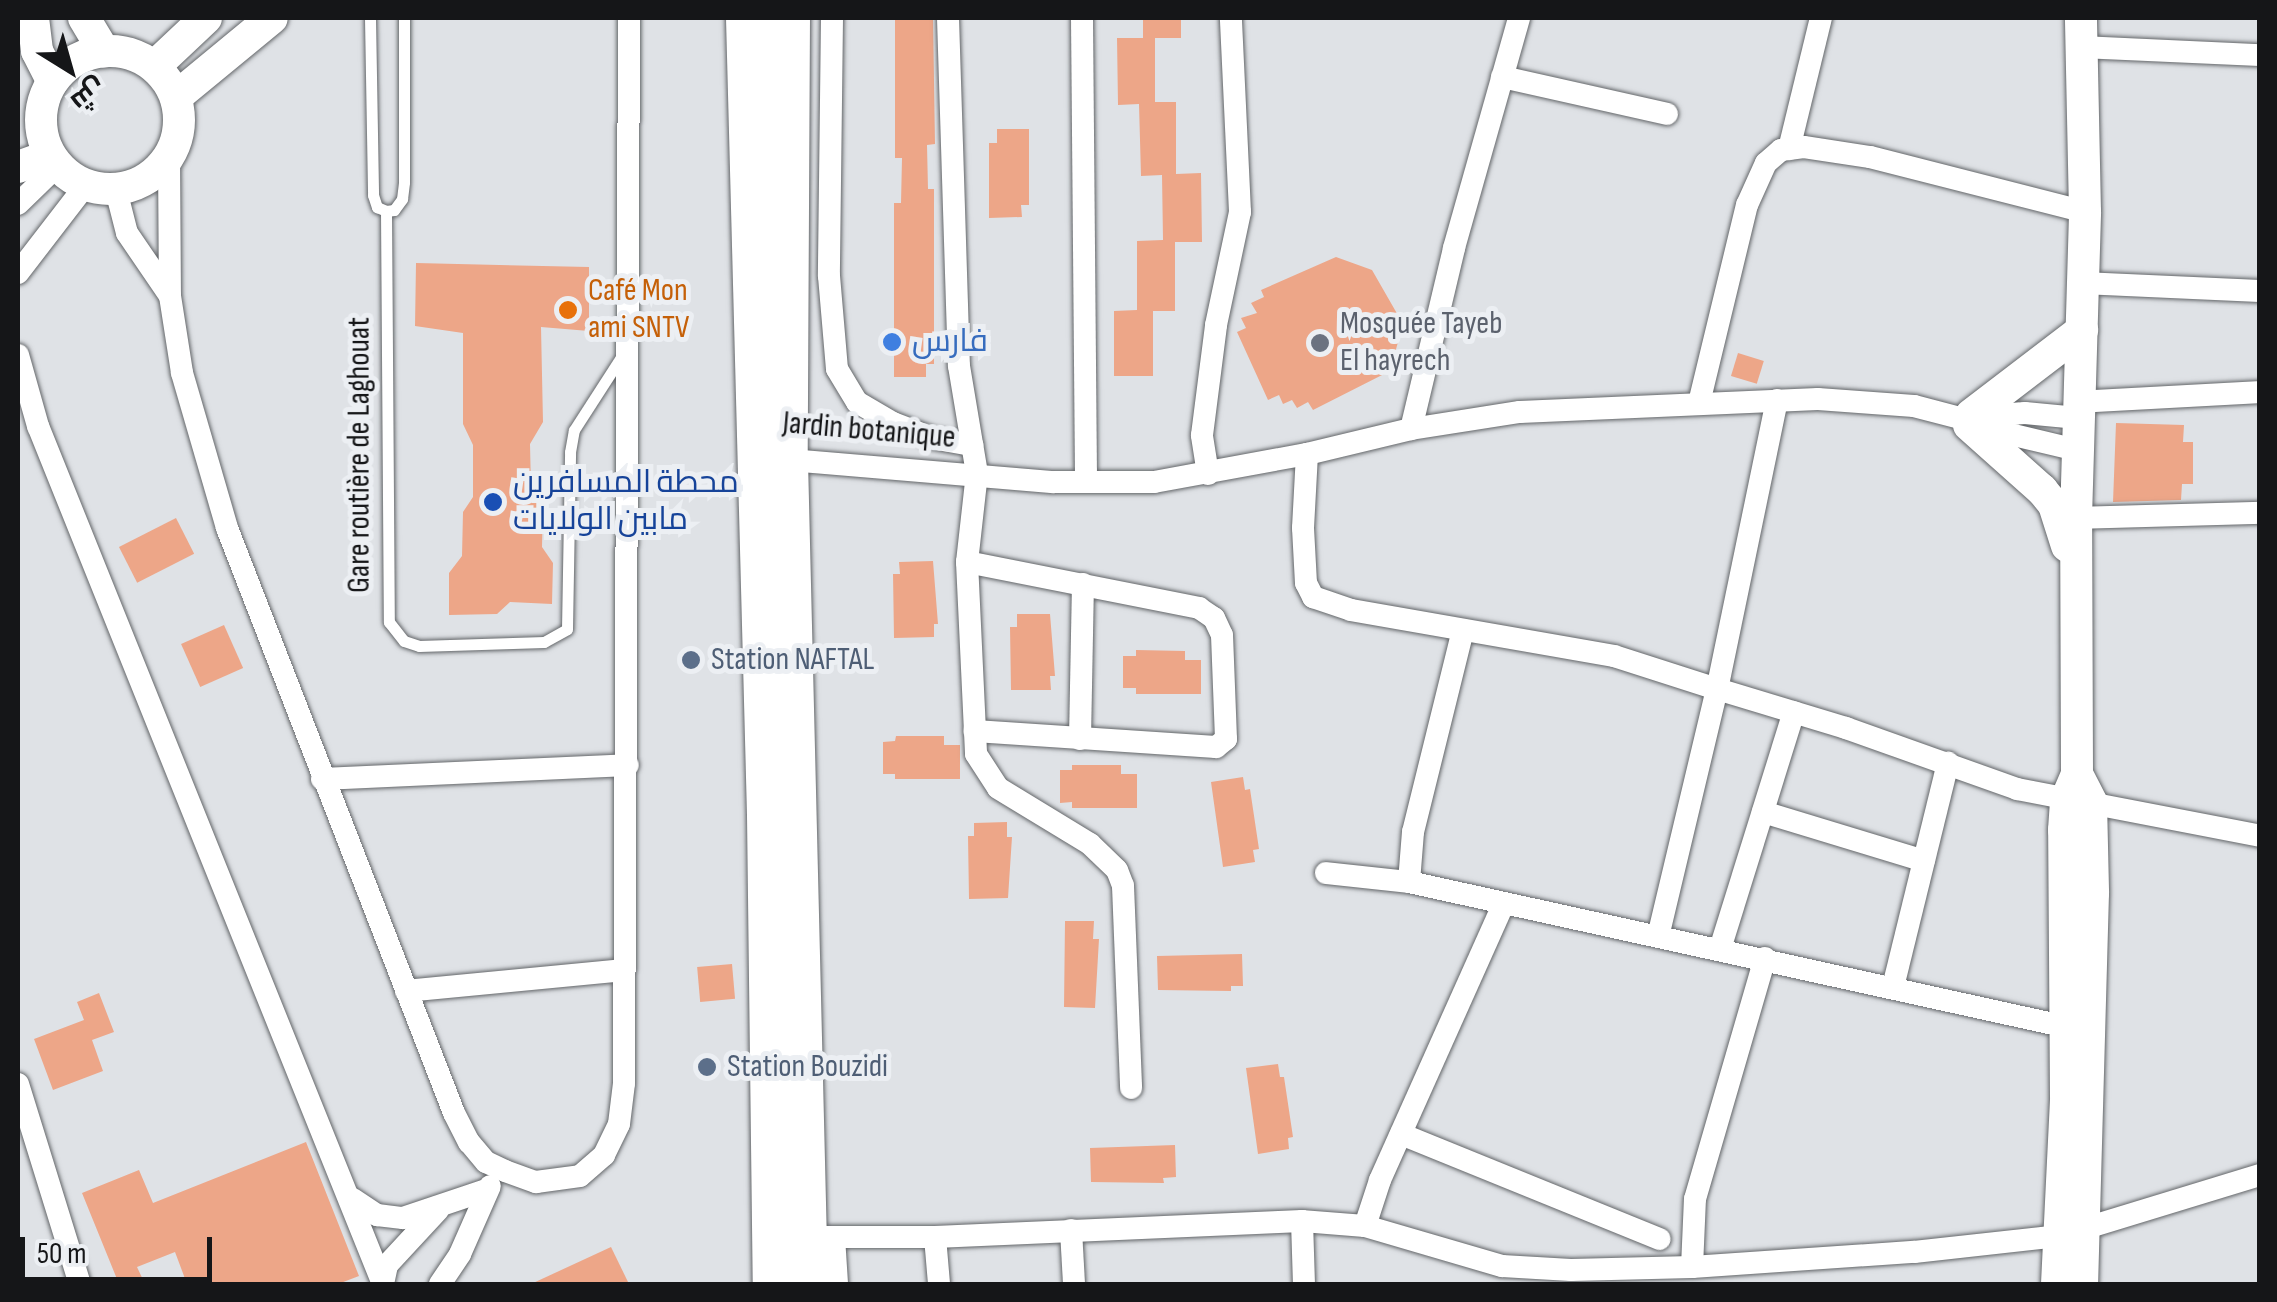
<!DOCTYPE html>
<meta charset="utf-8">
<style>
body{margin:0}
#map{position:relative;width:2277px;height:1302px;overflow:hidden;background:#dfe2e6;font-family:"Sofia Sans Condensed",Cairo,sans-serif}
div>[style]{position:absolute}
[style*='--x']{left:calc(var(--x)*1px);top:calc(var(--y)*1px);width:calc(var(--w)*1px);rotate:calc(var(--a)*1deg)}
.building>*{inset:0;background:#eda688;transform-origin:0 0}
.roads{filter:drop-shadow(0 0 2px #636669) drop-shadow(0 0 2px #636669)}
.lane>*{height:11px;margin:-5.5px;padding:0 5.5px;transform-origin:5.5px;border-radius:5.5px;background:#fff}
.street>*{height:22px;margin:-11px;padding:0 11px;transform-origin:11px;border-radius:11px;background:#fff}
.secondary>*{height:32px;margin:-16px;padding:0 16px;transform-origin:16px;border-radius:16px;background:#fff}
.secondary>.ring{margin:-16px;padding:0;box-sizing:content-box;background:none;border:32px solid #fff;border-radius:50%}
.highway>*{height:42px;margin:-21px;padding:0 21px;transform-origin:21px;border-radius:21px;background:#fff}
.dots>*{width:28px;height:28px;translate:-50% -50%;box-sizing:border-box;border:5px solid #eceff3;border-radius:50%}
span{translate:-50% -50%;white-space:nowrap;text-align:center;line-height:1.15;-webkit-text-stroke:10px #eceff3;paint-order:stroke}
.food-label{font-size:32px;color:#c56008}
.left{translate:0 -50%;text-align:left}
.worship-label{font-size:32px;color:#5b616d}
.shop-label{font-size:32px;color:#366cbe}
.street-label{font-size:32px;color:#151618}
.transit-label{font-size:32px;color:#164399}
.service-label{font-size:32px;color:#4e5e75}
.frame{position:absolute;inset:0;border:20px solid #151618;pointer-events:none}
.north{position:absolute;left:20px;top:20px;width:100px;height:100px;-webkit-text-stroke:8px #eceff3;paint-order:stroke;rotate:143deg;font-size:28px;font-weight:700;line-height:40px;text-align:center;color:#151618}
.north::after{content:'';display:block;margin:auto;width:35px;height:45px;background:#151618;clip-path:polygon(50% 0,100% 100%,50% 72%,0 100%)}
.scale{position:absolute;left:20px;top:1237px;width:192px;height:45px;box-sizing:border-box;border:5px solid #151618;border-top:0;padding-left:12px;font-size:30px;line-height:35px;white-space:nowrap;color:#151618;-webkit-text-stroke:8px #eceff3;paint-order:stroke}
</style>
<div id="map">
<div class="building">
<i style="clip-path:polygon(895px 18px,933px 18px,935px 144px,927px 145px,928px 189px,934px 189px,934px 364px,926px 364px,926px 377px,894px 377px,894px 203px,901px 203px,902px 158px,895px 158px)"></i>
<i style="left:1143px;top:18px;width:38px;height:20px"></i>
<i style="clip-path:polygon(1117px 38px,1155px 38px,1155px 102px,1176px 102px,1176px 174px,1201px 173px,1202px 242px,1175px 242px,1175px 311px,1153px 311px,1153px 376px,1114px 376px,1114px 311px,1137px 310px,1137px 241px,1163px 240px,1162px 175px,1141px 176px,1139px 104px,1118px 105px)"></i>
<i style="clip-path:polygon(997px 129px,1029px 129px,1029px 205px,1021px 205px,1022px 217px,989px 218px,989px 143px,997px 143px)"></i>
<i style="clip-path:polygon(1336px 257px,1372px 270px,1403px 324px,1390px 371px,1313px 410px,1308px 402px,1297px 408px,1292px 400px,1283px 404px,1279px 395px,1268px 400px,1237px 332px,1246px 328px,1241px 318px,1257px 313px,1251px 303px,1264px 297px,1261px 290px)"></i>
<i style="clip-path:polygon(416px 263px,589px 267px,589px 331px,541px 327px,543px 422px,530px 444px,531px 488px,543px 504px,542px 547px,553px 563px,552px 604px,510px 602px,497px 614px,449px 615px,449px 573px,462px 556px,463px 512px,473px 497px,473px 445px,463px 424px,463px 333px,415px 326px)"></i>
<i style="left:1738px;top:353px;width:27px;height:24px;rotate:17deg"></i>
<i style="clip-path:polygon(2116px 423px,2184px 425px,2183px 442px,2193px 442px,2193px 484px,2182px 484px,2181px 500px,2113px 502px)"></i>
<i style="left:176px;top:518px;width:40px;height:64px;rotate:63deg"></i>
<i style="clip-path:polygon(933px 561px,938px 624px,934px 624px,934px 637px,894px 638px,893px 574px,900px 574px,899px 562px)"></i>
<i style="clip-path:polygon(1017px 614px,1050px 614px,1055px 676px,1050px 676px,1051px 690px,1011px 690px,1010px 627px,1017px 627px)"></i>
<i style="left:224px;top:625px;width:47px;height:47px;rotate:66deg"></i>
<i style="clip-path:polygon(1136px 650px,1185px 651px,1185px 660px,1201px 660px,1201px 694px,1136px 694px,1136px 688px,1123px 688px,1123px 656px,1136px 656px)"></i>
<i style="clip-path:polygon(896px 736px,944px 736px,944px 745px,960px 745px,960px 779px,895px 779px,895px 774px,883px 774px,883px 742px,895px 741px)"></i>
<i style="clip-path:polygon(1072px 765px,1121px 765px,1121px 774px,1137px 774px,1137px 808px,1072px 808px,1072px 802px,1060px 803px,1060px 770px,1072px 770px)"></i>
<i style="clip-path:polygon(1243px 777px,1245px 790px,1250px 789px,1259px 849px,1253px 850px,1255px 862px,1223px 867px,1211px 782px)"></i>
<i style="clip-path:polygon(1007px 822px,1007px 837px,1012px 837px,1008px 898px,969px 899px,968px 836px,974px 836px,974px 823px)"></i>
<i style="clip-path:polygon(1065px 921px,1094px 921px,1093px 939px,1099px 939px,1095px 1008px,1064px 1007px)"></i>
<i style="clip-path:polygon(1242px 954px,1243px 986px,1231px 986px,1231px 991px,1158px 990px,1157px 956px)"></i>
<i style="left:732px;top:964px;width:35px;height:35px;rotate:85deg"></i>
<i style="clip-path:polygon(99px 993px,114px 1032px,92px 1040px,103px 1071px,53px 1090px,34px 1039px,84px 1020px,77px 1002px)"></i>
<i style="clip-path:polygon(1278px 1064px,1280px 1077px,1284px 1077px,1293px 1137px,1288px 1138px,1289px 1149px,1258px 1154px,1246px 1068px)"></i>
<i style="clip-path:polygon(306px 1142px,359px 1276px,338px 1284px,187px 1284px,175px 1252px,137px 1267px,145px 1284px,119px 1284px,82px 1193px,139px 1170px,153px 1203px)"></i>
<i style="clip-path:polygon(1175px 1145px,1176px 1177px,1163px 1178px,1164px 1183px,1091px 1182px,1090px 1148px)"></i>
<i style="clip-path:polygon(611px 1247px,629px 1284px,531px 1284px)"></i>
</div>
<div class="roads">
<div class="lane">
<i style="--x:370;--y:18;--w:177;--a:89"></i>
<i style="--x:373;--y:195;--w:13;--a:72"></i>
<i style="--x:377;--y:207;--w:10;--a:24"></i>
<i style="--x:386;--y:211;--w:8;--a:-7"></i>
<i style="--x:394;--y:210;--w:14;--a:-54"></i>
<i style="--x:402;--y:199;--w:17;--a:-83"></i>
<i style="--x:404;--y:182;--w:164;--a:-90"></i>
<i style="--x:386;--y:211;--w:411;--a:89.6"></i>
<i style="--x:389;--y:622;--w:24;--a:52"></i>
<i style="--x:404;--y:641;--w:16;--a:18"></i>
<i style="--x:419;--y:646;--w:125;--a:-1.8"></i>
<i style="--x:544;--y:642;--w:26;--a:-29"></i>
<i style="--x:567;--y:629;--w:177;--a:-89"></i>
<i style="--x:570;--y:452;--w:22;--a:-80"></i>
<i style="--x:574;--y:430;--w:94;--a:-57.2"></i>
</div>
<div class="street">
<i style="--x:832;--y:18;--w:258;--a:90.7"></i>
<i style="--x:829;--y:276;--w:93;--a:85.1"></i>
<i style="--x:837;--y:369;--w:39;--a:59"></i>
<i style="--x:857;--y:402;--w:42;--a:30.3"></i>
<i style="--x:893;--y:423;--w:42;--a:21"></i>
<i style="--x:932;--y:438;--w:41;--a:9.9"></i>
<i style="--x:948;--y:18;--w:348;--a:88.2"></i>
<i style="--x:959;--y:366;--w:109;--a:80.5"></i>
<i style="--x:977;--y:473;--w:90;--a:96.4"></i>
<i style="--x:967;--y:562;--w:192;--a:87.3"></i>
<i style="--x:976;--y:754;--w:40;--a:57.1"></i>
<i style="--x:998;--y:788;--w:108;--a:31.3"></i>
<i style="--x:1090;--y:844;--w:37;--a:44"></i>
<i style="--x:1117;--y:870;--w:17;--a:69"></i>
<i style="--x:1123;--y:886;--w:202;--a:87.7"></i>
<i style="--x:1082;--y:18;--w:464;--a:89.5"></i>
<i style="--x:2081;--y:47;--w:179;--a:2.6"></i>
<i style="--x:1502;--y:77;--w:169;--a:12.6"></i>
<i style="--x:1789;--y:149;--w:135;--a:-76.3"></i>
<i style="--x:169;--y:157;--w:139;--a:89.6"></i>
<i style="--x:170;--y:296;--w:78;--a:81.1"></i>
<i style="--x:182;--y:373;--w:161;--a:73.8"></i>
<i style="--x:227;--y:528;--w:627;--a:68.79"></i>
<i style="--x:454;--y:1113;--w:33;--a:63"></i>
<i style="--x:469;--y:1142;--w:26;--a:50"></i>
<i style="--x:486;--y:1162;--w:21;--a:25"></i>
<i style="--x:505;--y:1171;--w:33;--a:20"></i>
<i style="--x:536;--y:1182;--w:44;--a:-7.8"></i>
<i style="--x:580;--y:1176;--w:32;--a:-41"></i>
<i style="--x:604;--y:1155;--w:34;--a:-64"></i>
<i style="--x:619;--y:1124;--w:41;--a:-83"></i>
<i style="--x:624;--y:1083;--w:1065;--a:-89.73"></i>
<i style="--x:116;--y:190;--w:44;--a:75.7"></i>
<i style="--x:127;--y:233;--w:76;--a:55.7"></i>
<i style="--x:18;--y:204;--w:54;--a:-44.3"></i>
<i style="--x:18;--y:273;--w:110;--a:-52.4"></i>
<i style="--x:2082;--y:283;--w:178;--a:2.6"></i>
<i style="--x:18;--y:355;--w:74;--a:74.3"></i>
<i style="--x:38;--y:426;--w:925;--a:68.1"></i>
<i style="--x:1777;--y:400;--w:295;--a:101.7"></i>
<i style="--x:1717;--y:689;--w:135;--a:16.8"></i>
<i style="--x:1846;--y:728;--w:182;--a:19.6"></i>
<i style="--x:2017;--y:789;--w:248;--a:10.9"></i>
<i style="--x:2078;--y:402;--w:182;--a:-3.1"></i>
<i style="--x:1699;--y:403;--w:204;--a:-76.4"></i>
<i style="--x:1747;--y:205;--w:46;--a:-65.7"></i>
<i style="--x:1766;--y:163;--w:20;--a:-41"></i>
<i style="--x:1781;--y:150;--w:23;--a:-7"></i>
<i style="--x:1804;--y:147;--w:67;--a:8.6"></i>
<i style="--x:1870;--y:157;--w:222;--a:14.3"></i>
<i style="--x:1976;--y:426;--w:104;--a:13.4"></i>
<i style="--x:1411;--y:429;--w:186;--a:-76.6"></i>
<i style="--x:1454;--y:248;--w:239;--a:-74.2"></i>
<i style="--x:1307;--y:454;--w:74;--a:93.1"></i>
<i style="--x:1303;--y:528;--w:55;--a:86.9"></i>
<i style="--x:1306;--y:583;--w:16;--a:63"></i>
<i style="--x:1313;--y:597;--w:40;--a:18.9"></i>
<i style="--x:1351;--y:610;--w:267;--a:9.9"></i>
<i style="--x:1614;--y:656;--w:108;--a:17.8"></i>
<i style="--x:1717;--y:689;--w:254;--a:103.4"></i>
<i style="--x:778;--y:459;--w:277;--a:4.8"></i>
<i style="--x:1054;--y:482;--w:100;--a:0"></i>
<i style="--x:1154;--y:482;--w:156;--a:-10.4"></i>
<i style="--x:1307;--y:454;--w:107;--a:-13.5"></i>
<i style="--x:1411;--y:429;--w:110;--a:-8.9"></i>
<i style="--x:1520;--y:412;--w:298;--a:-2.5"></i>
<i style="--x:1818;--y:399;--w:96;--a:4.2"></i>
<i style="--x:1914;--y:406;--w:48;--a:14.6"></i>
<i style="--x:1960;--y:418;--w:65;--a:-4.4"></i>
<i style="--x:2025;--y:413;--w:53;--a:5.4"></i>
<i style="--x:1208;--y:474;--w:39;--a:-99"></i>
<i style="--x:1202;--y:435;--w:111;--a:-82.7"></i>
<i style="--x:1216;--y:325;--w:116;--a:-78"></i>
<i style="--x:1240;--y:212;--w:194;--a:-92.7"></i>
<i style="--x:2076;--y:518;--w:184;--a:-1.6"></i>
<i style="--x:967;--y:562;--w:237;--a:11.2"></i>
<i style="--x:1199;--y:608;--w:18;--a:34"></i>
<i style="--x:1214;--y:618;--w:19;--a:65"></i>
<i style="--x:1222;--y:635;--w:104;--a:87.8"></i>
<i style="--x:1226;--y:739;--w:13;--a:141"></i>
<i style="--x:1216;--y:747;--w:242;--a:-176.2"></i>
<i style="--x:1463;--y:630;--w:208;--a:103.9"></i>
<i style="--x:1413;--y:832;--w:50;--a:94.6"></i>
<i style="--x:1409;--y:882;--w:674;--a:12.43"></i>
<i style="--x:1080;--y:739;--w:155;--a:-88.9"></i>
<i style="--x:322;--y:779;--w:306;--a:-2.6"></i>
<i style="--x:1763;--y:812;--w:168;--a:16.9"></i>
<i style="--x:1326;--y:873;--w:83;--a:6.2"></i>
<i style="--x:1720;--y:949;--w:248;--a:-72.7"></i>
<i style="--x:1893;--y:987;--w:231;--a:-76.2"></i>
<i style="--x:406;--y:991;--w:219;--a:-5.5"></i>
<i style="--x:18;--y:1084;--w:209;--a:72.8"></i>
<i style="--x:1401;--y:1134;--w:279;--a:22.1"></i>
<i style="--x:353;--y:1199;--w:29;--a:34"></i>
<i style="--x:377;--y:1215;--w:26;--a:7"></i>
<i style="--x:403;--y:1218;--w:88;--a:-18.6"></i>
<i style="--x:1302;--y:1221;--w:63;--a:88.2"></i>
<i style="--x:1365;--y:1226;--w:48;--a:-71.9"></i>
<i style="--x:1380;--y:1180;--w:301;--a:-65.9"></i>
<i style="--x:1071;--y:1230;--w:54;--a:86.8"></i>
<i style="--x:806;--y:1237;--w:129;--a:0"></i>
<i style="--x:935;--y:1237;--w:367;--a:-2.5"></i>
<i style="--x:1302;--y:1221;--w:63;--a:4.5"></i>
<i style="--x:1365;--y:1226;--w:143;--a:16.3"></i>
<i style="--x:1502;--y:1266;--w:69;--a:3.3"></i>
<i style="--x:1571;--y:1270;--w:121;--a:-1.4"></i>
<i style="--x:1692;--y:1267;--w:223;--a:-3.9"></i>
<i style="--x:1914;--y:1252;--w:147;--a:-6.3"></i>
<i style="--x:2060;--y:1236;--w:209;--a:-17"></i>
<i style="--x:834;--y:1237;--w:47;--a:86.3"></i>
<i style="--x:935;--y:1237;--w:47;--a:85.1"></i>
<i style="--x:1692;--y:1267;--w:68;--a:-87.5"></i>
<i style="--x:1695;--y:1199;--w:251;--a:-73.8"></i>
<i style="--x:383;--y:1284;--w:19;--a:-78"></i>
<i style="--x:387;--y:1265;--w:75;--a:-47.2"></i>
<i style="--x:440;--y:1284;--w:36;--a:-56"></i>
<i style="--x:460;--y:1254;--w:74;--a:-66.2"></i>
</div>
<div class="secondary">
<i style="--x:33;--y:18;--w:33;--a:83"></i>
<i style="--x:37;--y:51;--w:34;--a:63"></i>
<i style="--x:84;--y:18;--w:39;--a:59"></i>
<i class="ring" style="left:41px;top:51px;width:106px;height:106px"></i>
<i style="--x:155;--y:66;--w:70;--a:-43.3"></i>
<i style="--x:176;--y:97;--w:124;--a:-39.5"></i>
<i style="--x:18;--y:167;--w:33;--a:-20"></i>
<i style="--x:1971;--y:415;--w:140;--a:-37.4"></i>
<i style="--x:1969;--y:425;--w:98;--a:41.7"></i>
<i style="--x:2042;--y:490;--w:19;--a:51"></i>
<i style="--x:2054;--y:505;--w:43;--a:72.4"></i>
<i style="--x:2077;--y:774;--w:31;--a:63"></i>
<i style="--x:2091;--y:802;--w:91;--a:88.7"></i>
<i style="--x:2093;--y:893;--w:391;--a:91.6"></i>
<i style="--x:2057;--y:1284;--w:187;--a:-87.2"></i>
<i style="--x:2066;--y:1097;--w:267;--a:-90.4"></i>
<i style="--x:2064;--y:830;--w:30;--a:-86"></i>
<i style="--x:2066;--y:800;--w:28;--a:-67"></i>
<i style="--x:2077;--y:774;--w:256;--a:-90.2"></i>
<i style="--x:2076;--y:518;--w:306;--a:-88.3"></i>
<i style="--x:2085;--y:212;--w:194;--a:-91.2"></i>
</div>
<div class="highway">
<i style="--x:747;--y:18;--w:797;--a:88.49"></i>
<i style="--x:768;--y:815;--w:469;--a:89.3"></i>
<i style="--x:789;--y:18;--w:443;--a:90.3"></i>
<i style="--x:787;--y:461;--w:823;--a:88.61"></i>
</div>
</div>
<div class="dots">
<i style="left:568px;top:310px;background:#e8710a"></i>
<i style="left:892px;top:342px;background:#3f7fe0"></i>
<i style="left:1320px;top:343px;background:#6b7280"></i>
<i style="left:493px;top:502px;background:#1a4fb4"></i>
<i style="left:691px;top:660px;background:#5c6f8a"></i>
<i style="left:707px;top:1067px;background:#5c6f8a"></i>
</div>
<div class="food-label">
<span class="left" style="left:588px;top:310px">Café Mon<br>ami SNTV</span>
</div>
<div class="worship-label">
<span class="left" style="left:1340px;top:343px">Mosquée Tayeb<br>El hayrech</span>
</div>
<div class="shop-label">
<span class="left" style="left:912px;top:342px">فارس</span>
</div>
<div class="street-label">
<span style="left:869px;top:431px;rotate:5deg">Jardin botanique</span>
<span style="left:360px;top:455px;rotate:-90deg">Gare routière de Laghouat</span>
</div>
<div class="transit-label">
<span class="left" style="left:513px;top:502px">محطة المسافرين<br>مابين الولايات</span>
</div>
<div class="service-label">
<span class="left" style="left:711px;top:660px">Station NAFTAL</span>
<span class="left" style="left:727px;top:1067px">Station Bouzidi</span>
</div>
<div class="frame"></div>
<div class="north">ش</div>
<div class="scale">50 m</div>
</div>
